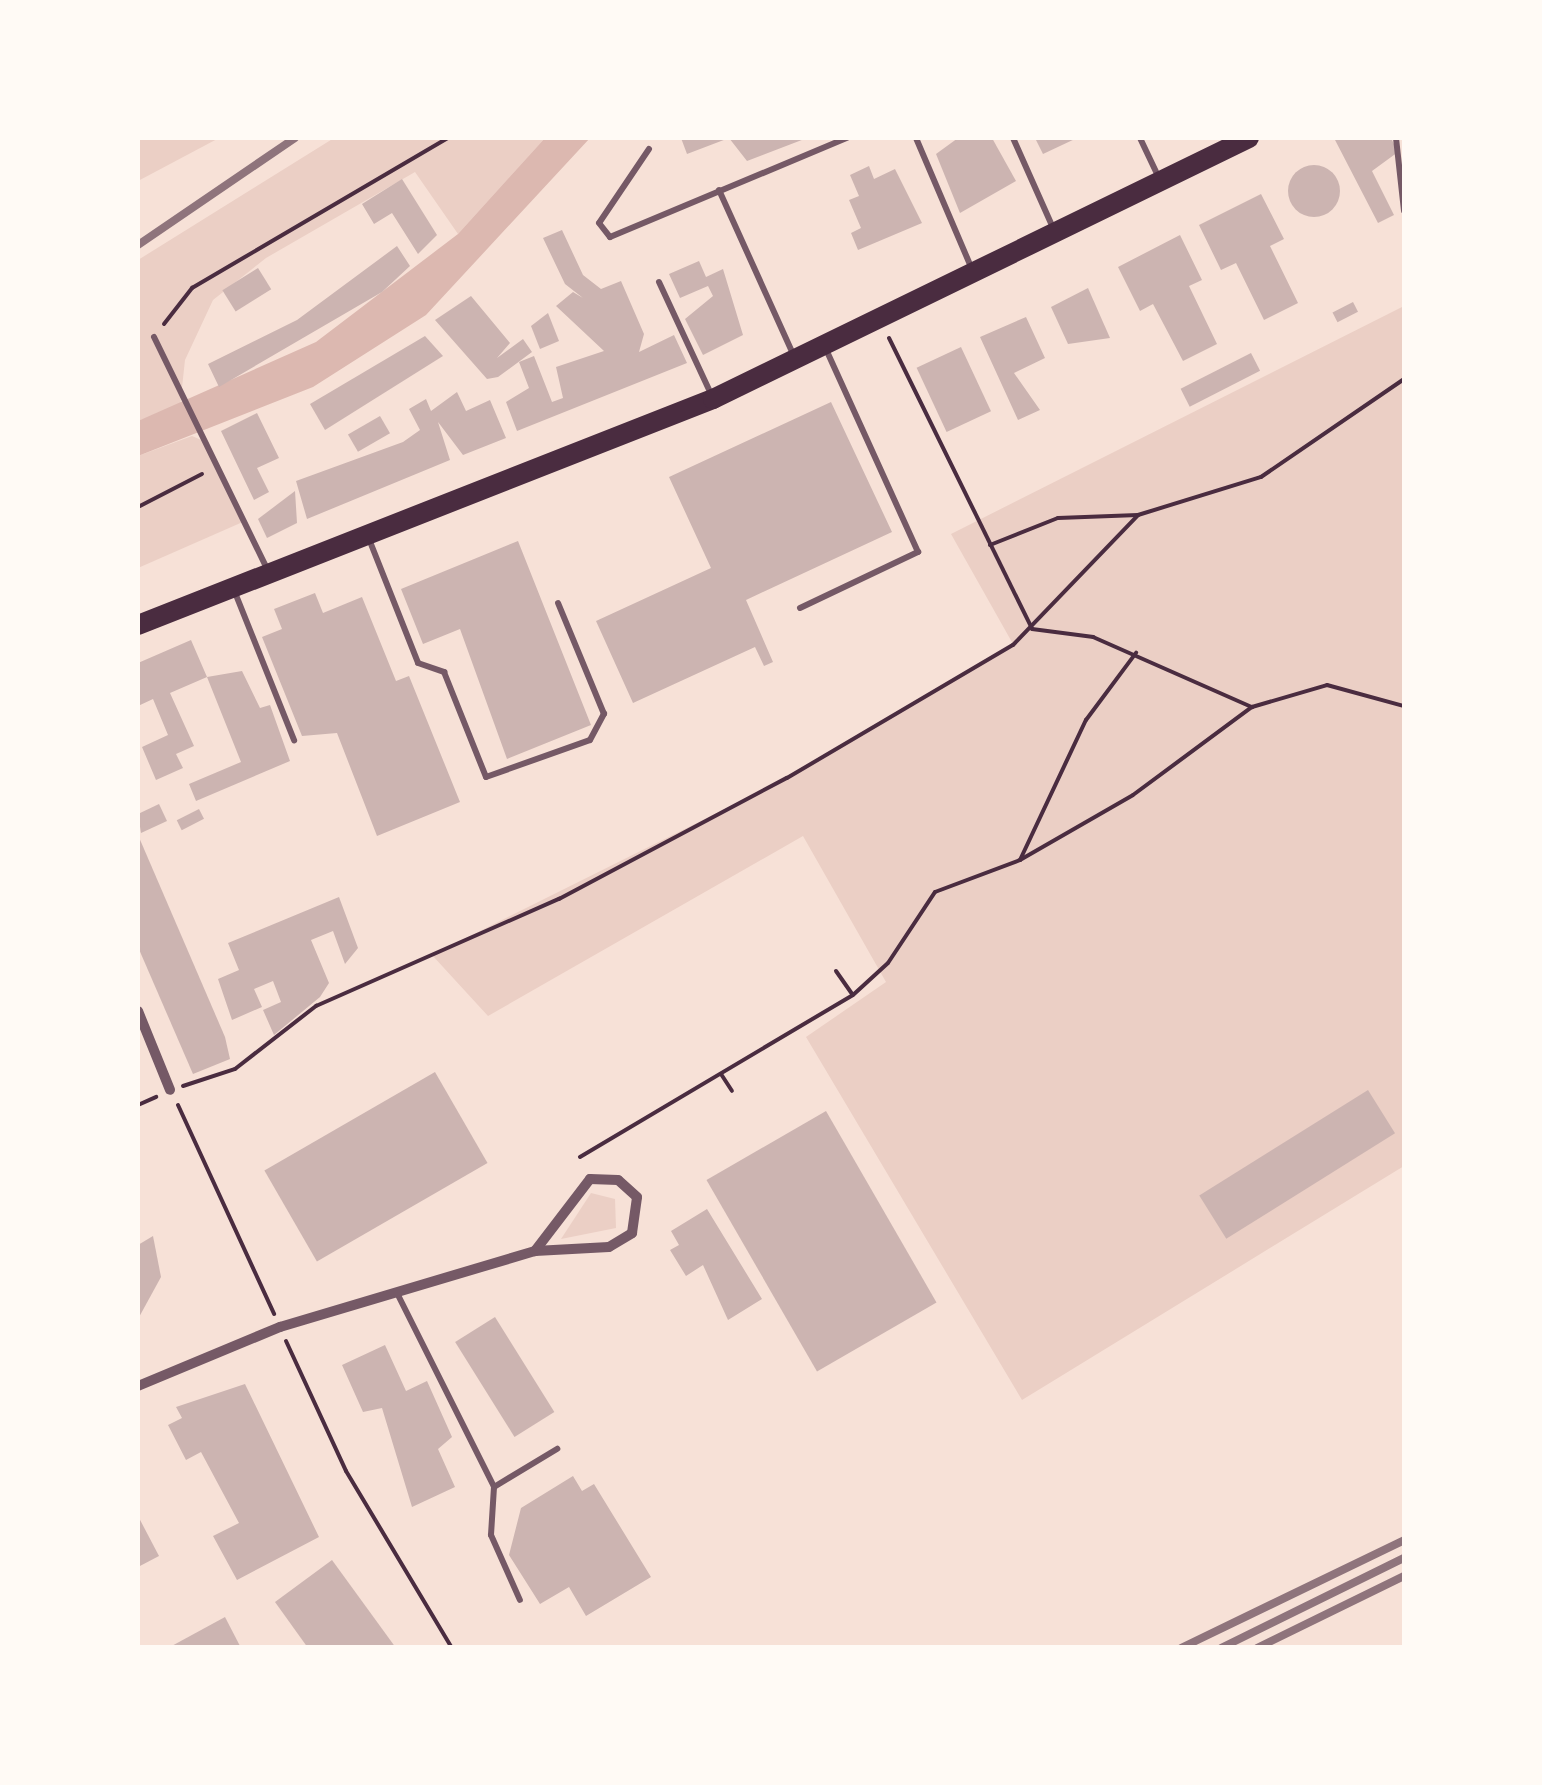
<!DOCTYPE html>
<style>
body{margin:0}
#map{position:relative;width:1542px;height:1785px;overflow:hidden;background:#f7e1d7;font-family:"Fira Sans Condensed",sans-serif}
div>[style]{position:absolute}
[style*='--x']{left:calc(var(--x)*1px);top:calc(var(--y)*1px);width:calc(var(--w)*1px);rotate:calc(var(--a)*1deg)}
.green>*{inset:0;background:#ebcfc5}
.water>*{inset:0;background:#dcb8b0}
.building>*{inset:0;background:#ccb4b1;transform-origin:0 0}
.round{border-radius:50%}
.path>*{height:4px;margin:-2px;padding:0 2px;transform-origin:2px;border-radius:2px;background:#4a2c40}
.service>*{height:6px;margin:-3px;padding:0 3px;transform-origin:3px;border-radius:3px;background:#755966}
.minor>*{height:10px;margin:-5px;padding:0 5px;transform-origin:5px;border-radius:5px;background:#755966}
.primary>*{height:20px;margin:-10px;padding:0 10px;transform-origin:10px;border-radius:10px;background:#4a2c40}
.rail>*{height:8px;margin:-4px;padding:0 4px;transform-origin:4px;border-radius:4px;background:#8f747c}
span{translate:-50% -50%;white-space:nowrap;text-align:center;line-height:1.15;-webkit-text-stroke:8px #fffaf5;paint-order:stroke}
.frame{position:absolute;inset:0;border:140px solid #fffaf5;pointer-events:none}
</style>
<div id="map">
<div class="green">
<i style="clip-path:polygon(138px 138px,219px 138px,138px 181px)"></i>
<i style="clip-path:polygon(334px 138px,545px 138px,458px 234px,415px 172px,266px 258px,213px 300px,185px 360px,180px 406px,138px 421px,138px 260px)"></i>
<i style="clip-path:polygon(1404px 306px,1404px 1166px,1022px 1400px,806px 1037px,886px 982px,803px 836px,488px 1016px,432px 955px,787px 778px,1013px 644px,951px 534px)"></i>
<i style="clip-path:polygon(192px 436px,206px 442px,245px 521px,138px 568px,138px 456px)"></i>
<i style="clip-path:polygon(591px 1193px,615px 1199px,616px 1228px,561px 1239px)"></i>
</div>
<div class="water">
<i style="clip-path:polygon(545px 138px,590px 138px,426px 315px,313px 387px,138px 456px,138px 421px,316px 342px,458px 234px)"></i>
</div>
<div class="building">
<i style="clip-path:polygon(681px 138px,807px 138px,747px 161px,729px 138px,687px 154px)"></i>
<i style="clip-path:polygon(958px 138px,992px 138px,1016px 181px,960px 213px,936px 154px)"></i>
<i style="clip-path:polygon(1035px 138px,1077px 138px,1043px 154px)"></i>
<i style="clip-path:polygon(1334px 138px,1391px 138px,1398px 152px,1372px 171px,1394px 215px,1378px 223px)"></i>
<i class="round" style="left:1288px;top:165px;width:52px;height:52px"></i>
<i style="clip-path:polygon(869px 166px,874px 179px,895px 169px,922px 223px,858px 250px,851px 233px,861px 228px,849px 200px,859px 196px,850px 175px)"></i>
<i style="clip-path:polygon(402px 179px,437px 235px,418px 254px,392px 213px,374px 224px,362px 204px)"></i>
<i style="clip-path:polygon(1261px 194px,1284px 239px,1270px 246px,1298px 303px,1264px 320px,1236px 263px,1221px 270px,1199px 225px)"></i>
<i style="clip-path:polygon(562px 230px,583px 275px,601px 289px,621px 281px,644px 334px,639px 352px,674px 335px,687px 363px,517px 431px,506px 402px,529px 388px,519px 362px,534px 356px,552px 402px,563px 398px,556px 367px,604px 351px,556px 306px,573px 292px,583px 298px,565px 284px,543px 238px)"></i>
<i style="clip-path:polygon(1180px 235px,1202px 280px,1189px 286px,1217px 344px,1183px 361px,1153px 304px,1140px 311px,1118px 267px)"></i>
<i style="clip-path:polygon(397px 246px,410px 266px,382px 292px,219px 387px,208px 364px,297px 320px)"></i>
<i style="clip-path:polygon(699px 261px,706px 277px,723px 269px,743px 335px,703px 355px,685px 319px,713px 296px,708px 286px,680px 298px,669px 274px)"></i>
<i style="left:258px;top:268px;width:25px;height:42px;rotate:58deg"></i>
<i style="clip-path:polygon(1088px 288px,1110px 338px,1068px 344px,1051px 307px)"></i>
<i style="clip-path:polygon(471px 296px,510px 343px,497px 358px,523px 339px,532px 352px,498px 377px,487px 379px,435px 320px)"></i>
<i style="left:1353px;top:302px;width:11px;height:23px;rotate:63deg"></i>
<i style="clip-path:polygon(548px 313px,559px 341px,540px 349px,531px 326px)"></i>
<i style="clip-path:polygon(1026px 317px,1045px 358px,1014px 373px,1040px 410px,1018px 420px,980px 337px)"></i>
<i style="clip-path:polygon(425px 336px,443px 356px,325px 430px,310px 404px)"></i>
<i style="left:961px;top:347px;width:71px;height:49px;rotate:65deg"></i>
<i style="left:1251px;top:353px;width:20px;height:79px;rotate:63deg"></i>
<i style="clip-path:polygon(457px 392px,466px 411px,490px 400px,506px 438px,463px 455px,438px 422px,450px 460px,307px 519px,296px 481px,403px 442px,420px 430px,409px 409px,426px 399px,431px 411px)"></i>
<i style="clip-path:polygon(831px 402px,892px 532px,746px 600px,773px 662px,764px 666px,755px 647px,633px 703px,596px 621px,711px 568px,669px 477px)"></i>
<i style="clip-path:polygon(257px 413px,279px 458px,257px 468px,269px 492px,254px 500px,221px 431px)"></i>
<i style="left:380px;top:416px;width:20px;height:37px;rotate:60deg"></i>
<i style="clip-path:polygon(295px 491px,297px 523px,267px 538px,258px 519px)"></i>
<i style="clip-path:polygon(518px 541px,591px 725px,507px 759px,460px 629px,423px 644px,401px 589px)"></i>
<i style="clip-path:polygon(315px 593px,323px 613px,362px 597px,396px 681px,409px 676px,460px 802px,377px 836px,337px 733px,302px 736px,262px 637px,282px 629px,274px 609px)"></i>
<i style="clip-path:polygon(191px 640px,207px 677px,242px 671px,260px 708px,270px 705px,290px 761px,196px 801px,189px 784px,241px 762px,207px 677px,170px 693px,194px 746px,176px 754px,183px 768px,156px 780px,142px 747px,168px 735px,153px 699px,138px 706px,138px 663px)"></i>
<i style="clip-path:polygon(159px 804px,167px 821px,141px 833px,138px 814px)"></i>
<i style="left:199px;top:809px;width:11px;height:25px;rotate:63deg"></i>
<i style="clip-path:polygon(138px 835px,225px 1037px,230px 1059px,193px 1074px,138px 947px)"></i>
<i style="clip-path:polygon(339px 897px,358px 948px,345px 964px,333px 931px,311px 940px,329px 983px,320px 997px,274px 1035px,263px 1010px,281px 1002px,273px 981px,254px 989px,262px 1007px,232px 1020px,218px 979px,239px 970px,228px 943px)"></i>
<i style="left:435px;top:1072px;width:105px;height:197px;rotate:60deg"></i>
<i style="left:1368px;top:1090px;width:51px;height:199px;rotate:58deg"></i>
<i style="left:826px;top:1111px;width:221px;height:138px;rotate:60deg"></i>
<i style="clip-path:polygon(707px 1209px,762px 1299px,728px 1320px,703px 1265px,686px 1276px,670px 1250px,679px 1245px,671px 1231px)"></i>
<i style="clip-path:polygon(153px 1236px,161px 1277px,138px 1319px,138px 1245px)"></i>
<i style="left:495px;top:1317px;width:112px;height:47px;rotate:58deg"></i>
<i style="clip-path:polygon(385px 1345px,406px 1391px,427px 1381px,452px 1437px,438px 1449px,455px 1487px,412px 1507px,382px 1408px,363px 1412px,342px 1365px)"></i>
<i style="clip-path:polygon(245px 1384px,319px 1537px,237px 1580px,213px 1536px,239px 1523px,201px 1452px,186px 1460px,168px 1425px,182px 1418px,176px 1407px)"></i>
<i style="clip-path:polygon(573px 1476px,582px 1491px,594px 1484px,651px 1577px,586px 1616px,569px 1587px,540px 1604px,509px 1555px,521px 1508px)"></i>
<i style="clip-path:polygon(138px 1516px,159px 1556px,138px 1567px)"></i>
<i style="clip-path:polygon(332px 1560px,396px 1648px,308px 1648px,275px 1602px)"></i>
<i style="clip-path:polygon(225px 1617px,240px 1646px,168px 1648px)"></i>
</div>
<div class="path">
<i style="--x:164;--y:324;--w:46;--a:-52.1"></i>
<i style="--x:192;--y:288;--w:297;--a:-30.4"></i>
<i style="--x:889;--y:338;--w:324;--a:63.8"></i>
<i style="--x:1032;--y:629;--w:62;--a:7.5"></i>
<i style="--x:1093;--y:637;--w:174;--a:23.8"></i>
<i style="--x:1252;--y:707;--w:78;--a:-16.3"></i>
<i style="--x:1327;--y:685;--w:80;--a:15.3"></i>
<i style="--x:138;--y:507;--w:72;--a:-27.3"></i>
<i style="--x:990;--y:545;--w:73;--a:-21.7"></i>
<i style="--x:1058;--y:518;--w:80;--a:-2.1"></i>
<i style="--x:1020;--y:860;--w:130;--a:-29.9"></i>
<i style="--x:1133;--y:795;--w:148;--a:-36.5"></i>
<i style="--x:836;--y:971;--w:29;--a:55"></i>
<i style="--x:721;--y:1074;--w:20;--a:57"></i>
<i style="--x:183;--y:1086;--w:55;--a:-18.1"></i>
<i style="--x:235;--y:1069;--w:103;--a:-37.9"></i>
<i style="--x:316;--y:1006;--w:266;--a:-23.8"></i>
<i style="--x:559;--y:899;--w:258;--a:-28"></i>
<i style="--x:787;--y:778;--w:262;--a:-30.5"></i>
<i style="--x:1013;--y:645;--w:180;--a:-46.1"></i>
<i style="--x:1138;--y:515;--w:129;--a:-17.2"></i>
<i style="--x:1261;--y:477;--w:173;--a:-34.4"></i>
<i style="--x:138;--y:1105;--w:20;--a:-24"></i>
<i style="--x:178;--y:1105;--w:230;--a:65.3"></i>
<i style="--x:580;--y:1157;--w:317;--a:-30.7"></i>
<i style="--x:853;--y:995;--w:47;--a:-42.4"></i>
<i style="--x:888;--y:963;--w:85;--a:-56.5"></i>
<i style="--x:935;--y:892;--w:91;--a:-20.6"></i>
<i style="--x:1020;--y:860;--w:155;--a:-64.8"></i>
<i style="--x:1086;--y:720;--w:84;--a:-53.3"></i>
<i style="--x:286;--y:1341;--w:143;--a:65.2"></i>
<i style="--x:346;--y:1471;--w:206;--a:59.1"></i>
</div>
<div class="service">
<i style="--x:916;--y:138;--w:140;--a:66.9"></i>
<i style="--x:1013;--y:138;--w:98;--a:66"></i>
<i style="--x:1140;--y:138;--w:44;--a:64.6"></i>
<i style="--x:1396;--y:138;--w:73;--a:83.7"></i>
<i style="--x:649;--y:149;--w:89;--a:124"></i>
<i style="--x:599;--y:223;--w:18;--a:52"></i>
<i style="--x:610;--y:237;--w:257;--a:-22.7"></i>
<i style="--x:719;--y:190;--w:184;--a:65.7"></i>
<i style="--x:659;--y:282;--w:123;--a:65.1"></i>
<i style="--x:154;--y:337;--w:258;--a:64"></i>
<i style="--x:369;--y:539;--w:133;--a:68.4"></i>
<i style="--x:418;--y:663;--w:28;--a:19"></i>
<i style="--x:444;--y:672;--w:113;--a:68.2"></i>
<i style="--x:486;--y:777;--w:110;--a:-19.6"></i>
<i style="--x:590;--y:740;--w:30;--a:-62"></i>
<i style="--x:604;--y:714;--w:120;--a:-112.5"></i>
<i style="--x:234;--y:590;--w:162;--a:68.2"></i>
<i style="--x:800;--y:608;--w:131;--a:-25.4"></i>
<i style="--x:918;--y:552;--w:223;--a:-114.4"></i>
<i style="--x:397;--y:1293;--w:217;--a:63.4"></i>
<i style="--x:494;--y:1487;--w:74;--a:-31.1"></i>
<i style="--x:494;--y:1487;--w:48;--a:93.6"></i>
<i style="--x:491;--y:1535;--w:71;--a:66"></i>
</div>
<div class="minor">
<i style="--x:138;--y:1011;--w:85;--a:67.9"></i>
<i style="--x:138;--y:1386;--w:154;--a:-22.6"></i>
<i style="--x:280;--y:1327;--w:266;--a:-16.6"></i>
<i style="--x:535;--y:1251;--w:74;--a:-3.1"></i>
<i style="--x:609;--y:1247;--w:27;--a:-31"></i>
<i style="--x:632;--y:1233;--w:36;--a:-82"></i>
<i style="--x:637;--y:1197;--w:25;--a:-138"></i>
<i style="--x:618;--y:1180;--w:28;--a:-178"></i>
<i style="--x:590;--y:1179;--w:91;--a:127.4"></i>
</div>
<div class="primary">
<i style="--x:138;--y:625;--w:618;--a:-21.46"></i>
<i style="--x:713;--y:399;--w:596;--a:-25.96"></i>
</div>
<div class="rail">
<i style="--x:138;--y:245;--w:190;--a:-34.3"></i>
<i style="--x:1181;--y:1648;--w:248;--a:-25.8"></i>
<i style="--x:1221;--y:1648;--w:204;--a:-26.2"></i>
<i style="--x:1257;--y:1648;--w:164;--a:-26.1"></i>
</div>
<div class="frame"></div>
</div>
